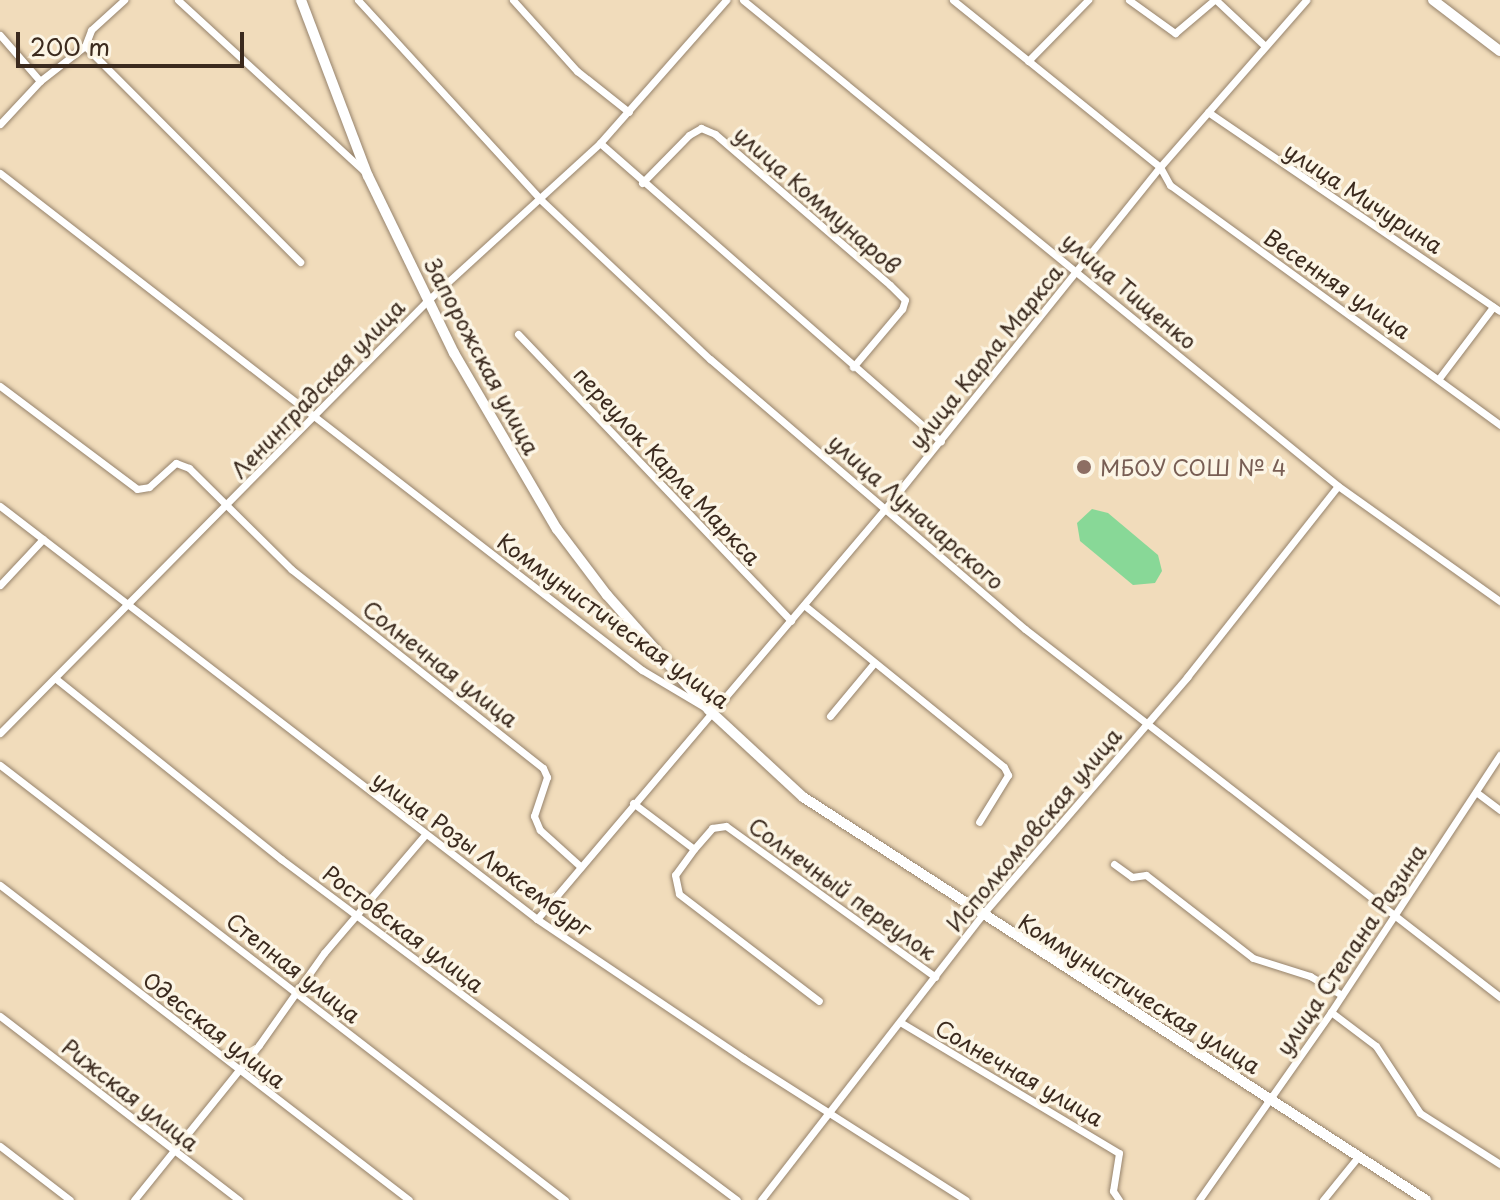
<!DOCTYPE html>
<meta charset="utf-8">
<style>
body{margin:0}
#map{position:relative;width:1500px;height:1200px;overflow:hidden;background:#f1dcbb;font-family:"Playpen Sans",sans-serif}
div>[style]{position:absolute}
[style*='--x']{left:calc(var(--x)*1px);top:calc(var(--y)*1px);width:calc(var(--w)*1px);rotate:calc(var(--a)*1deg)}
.green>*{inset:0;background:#88d897}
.roads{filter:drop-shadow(0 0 2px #96836c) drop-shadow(0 0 2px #96836c)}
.minor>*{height:7px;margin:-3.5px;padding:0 3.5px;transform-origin:3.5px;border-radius:3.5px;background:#fff}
.secondary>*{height:10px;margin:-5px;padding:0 5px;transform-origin:5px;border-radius:5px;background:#fff}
.dots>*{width:22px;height:22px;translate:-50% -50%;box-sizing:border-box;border:4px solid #fcf5e5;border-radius:50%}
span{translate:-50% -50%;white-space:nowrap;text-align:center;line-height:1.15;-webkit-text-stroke:7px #fcf5e5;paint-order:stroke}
.street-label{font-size:22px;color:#3b2a1e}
.education-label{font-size:22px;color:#785e54}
.left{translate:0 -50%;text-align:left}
.scale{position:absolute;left:16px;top:32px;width:228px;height:36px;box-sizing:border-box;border:4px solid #3b2a1e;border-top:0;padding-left:10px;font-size:24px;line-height:28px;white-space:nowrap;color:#3b2a1e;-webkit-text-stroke:6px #fcf5e5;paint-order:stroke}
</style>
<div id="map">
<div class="green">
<i style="clip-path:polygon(1092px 509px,1108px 513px,1158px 555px,1162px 571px,1155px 583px,1133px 585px,1080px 541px,1077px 523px)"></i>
</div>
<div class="roads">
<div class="minor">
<i style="--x:178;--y:0;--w:253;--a:42.6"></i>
<i style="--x:358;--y:0;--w:271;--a:47.5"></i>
<i style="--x:541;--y:200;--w:232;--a:43.3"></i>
<i style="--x:710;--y:359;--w:415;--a:40.6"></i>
<i style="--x:1025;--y:629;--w:601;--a:37.77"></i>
<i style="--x:513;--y:0;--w:96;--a:48"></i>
<i style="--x:577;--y:71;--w:66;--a:38.3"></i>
<i style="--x:743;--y:0;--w:768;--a:39.24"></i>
<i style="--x:1338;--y:486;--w:199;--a:35.4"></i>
<i style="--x:953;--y:0;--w:266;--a:38.9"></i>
<i style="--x:1160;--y:167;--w:21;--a:61"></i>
<i style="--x:1170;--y:185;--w:408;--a:36"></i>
<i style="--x:1129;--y:0;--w:57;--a:35.7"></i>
<i style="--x:1175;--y:33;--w:51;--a:-40.2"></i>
<i style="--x:1216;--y:0;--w:67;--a:43.2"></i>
<i style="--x:0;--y:35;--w:61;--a:49"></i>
<i style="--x:85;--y:46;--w:305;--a:45.1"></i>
<i style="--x:1028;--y:61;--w:86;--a:-45.5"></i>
<i style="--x:1208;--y:112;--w:353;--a:34.3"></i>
<i style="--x:0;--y:124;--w:59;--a:-47.1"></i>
<i style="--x:40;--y:81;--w:57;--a:-37.9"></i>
<i style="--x:85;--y:46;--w:17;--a:-69"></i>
<i style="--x:91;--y:30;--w:45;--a:-42.3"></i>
<i style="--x:600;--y:143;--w:453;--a:41.2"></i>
<i style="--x:0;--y:173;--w:812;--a:37.75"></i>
<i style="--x:642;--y:670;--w:72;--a:30.8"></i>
<i style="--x:642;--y:183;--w:67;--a:-45.6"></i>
<i style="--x:689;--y:135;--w:14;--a:-30"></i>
<i style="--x:701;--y:128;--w:15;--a:23"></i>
<i style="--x:715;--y:134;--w:231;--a:40.8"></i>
<i style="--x:890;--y:285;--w:21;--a:45"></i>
<i style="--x:905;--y:300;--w:9;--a:108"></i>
<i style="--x:902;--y:309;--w:76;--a:130.2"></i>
<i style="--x:518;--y:334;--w:396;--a:46.4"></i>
<i style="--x:1440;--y:377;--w:88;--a:-52.9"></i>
<i style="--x:0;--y:386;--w:171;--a:36.9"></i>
<i style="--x:137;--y:489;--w:12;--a:-9"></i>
<i style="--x:149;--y:487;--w:36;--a:-42"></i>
<i style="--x:176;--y:463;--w:14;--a:21"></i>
<i style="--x:189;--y:468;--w:144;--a:44.7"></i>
<i style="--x:291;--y:569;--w:321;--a:38.3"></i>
<i style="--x:543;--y:768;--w:10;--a:66"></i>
<i style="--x:547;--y:777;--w:41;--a:108.4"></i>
<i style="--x:534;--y:816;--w:15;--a:67"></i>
<i style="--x:540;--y:830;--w:55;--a:42.1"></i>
<i style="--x:0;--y:506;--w:677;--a:37.56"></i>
<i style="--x:537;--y:919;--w:249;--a:34"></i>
<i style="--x:743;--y:1058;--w:264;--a:32.5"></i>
<i style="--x:0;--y:585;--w:63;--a:-46.9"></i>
<i style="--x:804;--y:605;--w:257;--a:39"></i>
<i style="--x:1004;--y:767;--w:9;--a:63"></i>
<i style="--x:1008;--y:775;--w:55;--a:121.7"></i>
<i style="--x:55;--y:678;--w:290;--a:38.7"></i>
<i style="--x:281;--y:859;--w:569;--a:36.79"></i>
<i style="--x:830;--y:716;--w:69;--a:-50.3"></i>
<i style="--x:0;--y:733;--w:606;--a:-45.33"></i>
<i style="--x:426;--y:302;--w:236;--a:-42.4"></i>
<i style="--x:600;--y:143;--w:191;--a:-48.6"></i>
<i style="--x:0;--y:765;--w:713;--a:37.59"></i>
<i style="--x:1476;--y:792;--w:30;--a:37"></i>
<i style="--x:633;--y:803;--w:76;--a:37"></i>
<i style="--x:694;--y:849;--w:32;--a:126"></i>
<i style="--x:675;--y:875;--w:19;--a:78"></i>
<i style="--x:679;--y:894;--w:176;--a:37.4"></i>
<i style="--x:694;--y:849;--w:28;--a:-49"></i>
<i style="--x:712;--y:828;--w:14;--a:-8"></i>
<i style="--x:726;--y:826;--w:258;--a:35.8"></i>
<i style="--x:1114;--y:864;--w:22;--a:36"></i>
<i style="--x:1132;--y:877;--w:14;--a:-8"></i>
<i style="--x:1146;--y:875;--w:135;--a:37.8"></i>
<i style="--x:1253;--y:958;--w:60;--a:17.5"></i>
<i style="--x:1310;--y:976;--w:37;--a:31"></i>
<i style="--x:0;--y:885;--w:516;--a:37.6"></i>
<i style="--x:537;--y:919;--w:536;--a:-49.69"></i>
<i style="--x:884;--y:510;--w:440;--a:-51.2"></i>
<i style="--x:1160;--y:167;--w:222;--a:-48.8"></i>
<i style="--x:1331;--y:1012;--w:56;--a:37.1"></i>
<i style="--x:1376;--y:1046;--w:80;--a:56.7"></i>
<i style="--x:1420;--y:1113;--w:95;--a:32.5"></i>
<i style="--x:0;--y:1016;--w:302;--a:37.6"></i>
<i style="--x:900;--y:1022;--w:255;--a:30.9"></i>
<i style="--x:1119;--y:1153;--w:38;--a:99"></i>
<i style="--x:1113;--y:1191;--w:11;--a:56"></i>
<i style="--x:0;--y:1146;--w:88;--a:37.6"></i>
<i style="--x:134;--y:1200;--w:199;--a:-51.1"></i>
<i style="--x:259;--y:1045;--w:113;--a:-54.8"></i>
<i style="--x:324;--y:953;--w:154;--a:-49.5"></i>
<i style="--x:761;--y:1200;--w:359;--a:-52.2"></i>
<i style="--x:981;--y:916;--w:316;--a:-49.2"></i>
<i style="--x:1187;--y:677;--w:243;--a:-51.7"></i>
<i style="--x:1199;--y:1200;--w:230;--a:-54.9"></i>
<i style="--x:1331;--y:1012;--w:308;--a:-56.7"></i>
<i style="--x:1323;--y:1200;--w:55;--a:-50.9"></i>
</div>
<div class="secondary">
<i style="--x:301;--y:0;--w:188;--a:69.2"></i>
<i style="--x:368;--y:176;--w:197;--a:64.1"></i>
<i style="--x:454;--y:353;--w:204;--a:59.7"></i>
<i style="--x:557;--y:529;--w:83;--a:52.9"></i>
<i style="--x:607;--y:595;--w:154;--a:48.4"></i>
<i style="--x:709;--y:710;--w:128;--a:42.8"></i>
<i style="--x:803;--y:797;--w:742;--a:32.9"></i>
<i style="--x:1433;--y:0;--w:84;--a:37.3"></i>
</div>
</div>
<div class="dots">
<i style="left:1084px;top:467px;background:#8d6e63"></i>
</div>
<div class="street-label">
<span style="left:1364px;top:197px;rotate:33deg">улица Мичурина</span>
<span style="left:818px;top:199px;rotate:41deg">улица Коммунаров</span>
<span style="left:1338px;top:283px;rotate:35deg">Весенняя улица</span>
<span style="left:1130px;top:290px;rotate:40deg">улица Тищенко</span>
<span style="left:483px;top:356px;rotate:62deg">Запорожская улица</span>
<span style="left:985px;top:356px;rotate:-51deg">улица Карла Маркса</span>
<span style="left:317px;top:388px;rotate:-46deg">Ленинградская улица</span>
<span style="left:668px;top:465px;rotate:47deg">переулок Карла Маркса</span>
<span style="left:917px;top:511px;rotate:41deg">улица Луначарского</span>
<span style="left:614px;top:620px;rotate:36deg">Коммунистическая улица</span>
<span style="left:441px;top:663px;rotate:38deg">Солнечная улица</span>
<span style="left:1033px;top:829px;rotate:-50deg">Исполкомовская улица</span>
<span style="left:483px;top:853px;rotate:36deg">улица Розы Люксембург</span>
<span style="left:843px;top:888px;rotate:36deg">Солнечный переулок</span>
<span style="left:404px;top:928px;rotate:37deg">Ростовская улица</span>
<span style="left:1350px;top:949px;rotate:-56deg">улица Степана Разина</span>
<span style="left:294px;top:967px;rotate:38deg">Степная улица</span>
<span style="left:1140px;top:993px;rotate:32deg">Коммунистическая улица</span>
<span style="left:215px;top:1029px;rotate:38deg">Одесская улица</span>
<span style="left:1020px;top:1072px;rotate:30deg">Солнечная улица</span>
<span style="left:131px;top:1094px;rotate:38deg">Рижская улица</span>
</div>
<div class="education-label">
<span class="left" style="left:1100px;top:467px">МБОУ СОШ № 4</span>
</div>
<div class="scale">200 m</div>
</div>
